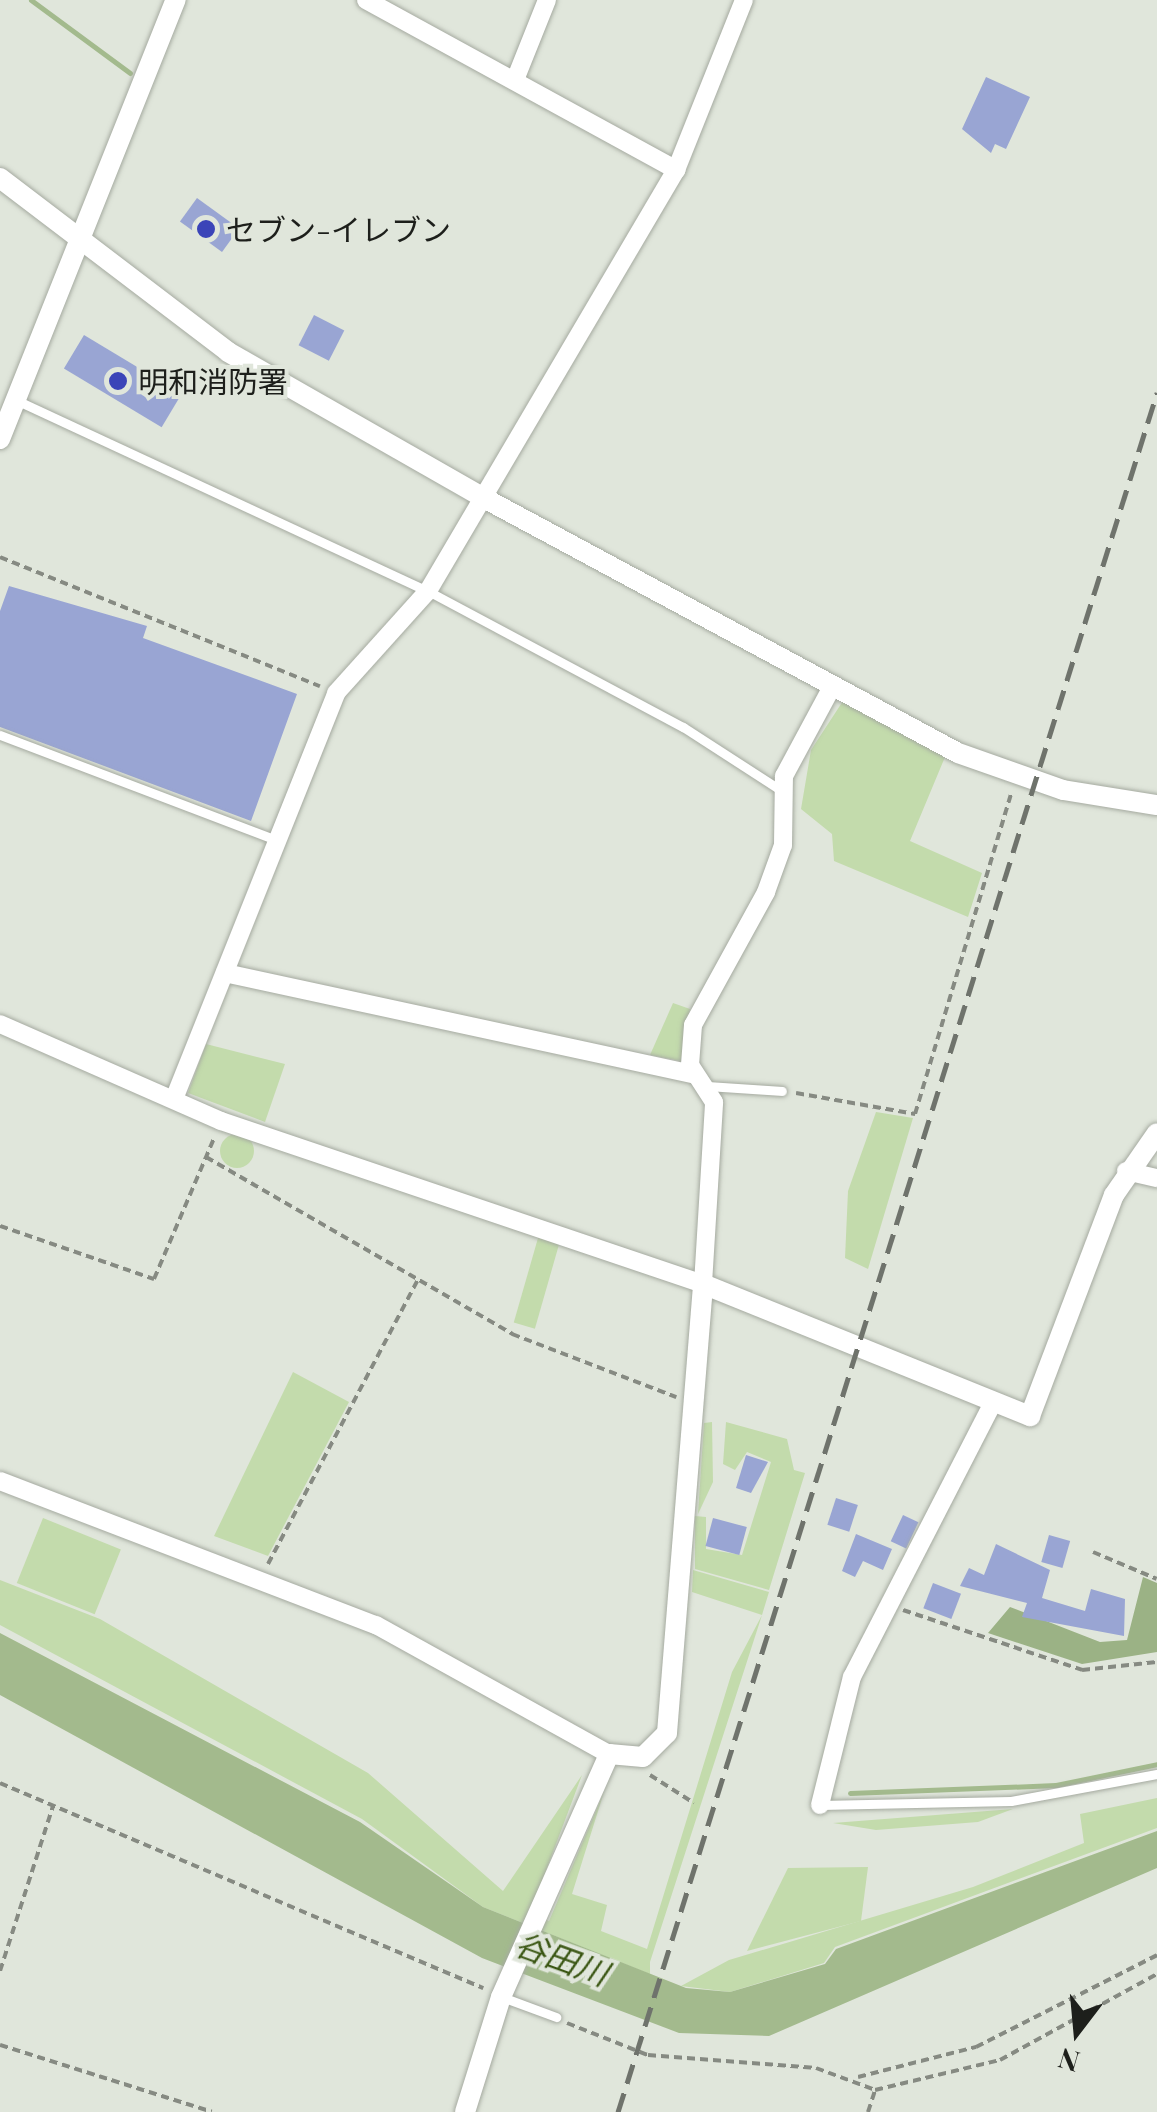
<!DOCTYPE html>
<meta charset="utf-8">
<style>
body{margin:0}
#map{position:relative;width:1157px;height:2112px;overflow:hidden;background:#e0e6db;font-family:"Playfair Display","Noto Sans JP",serif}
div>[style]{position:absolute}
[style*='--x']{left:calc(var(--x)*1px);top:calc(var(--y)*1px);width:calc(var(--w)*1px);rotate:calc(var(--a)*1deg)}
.green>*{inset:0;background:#c3dbac;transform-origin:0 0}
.round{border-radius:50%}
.forest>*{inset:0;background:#9bb285}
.water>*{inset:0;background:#a3ba8d}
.stream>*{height:5px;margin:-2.5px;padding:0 2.5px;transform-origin:2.5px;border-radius:2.5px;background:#a3ba8d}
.building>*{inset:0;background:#99a5d3;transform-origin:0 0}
.path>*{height:4px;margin-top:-2px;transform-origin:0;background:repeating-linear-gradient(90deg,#868a82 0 8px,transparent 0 13px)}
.roads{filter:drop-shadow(0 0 2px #a5aaa0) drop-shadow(0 0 2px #a5aaa0)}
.service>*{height:9px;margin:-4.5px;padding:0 4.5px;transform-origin:4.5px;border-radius:4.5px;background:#fff}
.minor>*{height:18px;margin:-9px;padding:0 9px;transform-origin:9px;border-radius:9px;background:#fff}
.tertiary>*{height:20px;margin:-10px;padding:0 10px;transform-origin:10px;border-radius:10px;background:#fff}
.rail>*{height:5px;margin-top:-2.5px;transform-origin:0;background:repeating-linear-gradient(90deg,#6f736c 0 20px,transparent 0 30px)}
.dots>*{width:28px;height:28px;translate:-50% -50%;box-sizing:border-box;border:5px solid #e0e6db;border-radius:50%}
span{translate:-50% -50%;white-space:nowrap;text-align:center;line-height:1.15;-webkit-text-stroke:8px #e0e6db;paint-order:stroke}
.poi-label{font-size:30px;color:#1d1f1b}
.left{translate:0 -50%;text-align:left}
.water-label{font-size:32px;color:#3a5613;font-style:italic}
.north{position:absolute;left:1027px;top:1982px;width:100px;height:100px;-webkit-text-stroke:8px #e0e6db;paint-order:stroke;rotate:196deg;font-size:28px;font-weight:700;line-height:40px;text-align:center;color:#1d1f1b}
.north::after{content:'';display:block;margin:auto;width:35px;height:45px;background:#1d1f1b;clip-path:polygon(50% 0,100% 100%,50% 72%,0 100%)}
</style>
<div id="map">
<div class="green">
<i style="clip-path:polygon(843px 701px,945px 757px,910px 841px,982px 873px,968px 917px,834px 861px,832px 834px,801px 809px,811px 750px)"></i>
<i style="clip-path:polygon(673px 1003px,690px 1009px,681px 1061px,650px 1055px)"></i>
<i style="clip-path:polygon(206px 1044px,285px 1064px,265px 1122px,188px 1093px)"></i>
<i style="clip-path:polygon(876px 1112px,913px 1118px,868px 1269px,845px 1258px,848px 1191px)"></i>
<i class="round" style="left:220px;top:1134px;width:34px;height:34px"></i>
<i style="left:538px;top:1238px;width:22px;height:88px;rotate:16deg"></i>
<i style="clip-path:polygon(293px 1372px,349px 1402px,268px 1556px,214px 1536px)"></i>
<i style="clip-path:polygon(712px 1422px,713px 1482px,698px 1514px,704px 1423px)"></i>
<i style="clip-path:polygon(726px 1422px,787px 1439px,794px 1470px,805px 1473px,769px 1590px,695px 1569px,695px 1516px,706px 1517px,706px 1549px,742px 1555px,771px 1462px,747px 1452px,735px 1470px,723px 1464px)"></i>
<i style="left:43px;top:1518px;width:84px;height:70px;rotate:22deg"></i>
<i style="clip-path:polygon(693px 1570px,769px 1592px,762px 1615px,650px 1962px,650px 1974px,483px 1907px,362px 1819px,0 1625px,0 1580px,100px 1619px,368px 1773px,503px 1891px,582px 1775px,530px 1913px,549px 1921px,604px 1792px,572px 1894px,607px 1905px,601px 1931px,647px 1949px,732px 1672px,762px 1615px,692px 1592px)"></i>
<i style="clip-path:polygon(1157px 1798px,1157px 1828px,835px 1947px,824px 1963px,730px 1992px,681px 1986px,729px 1960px,973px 1887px,1084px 1843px,1080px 1814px)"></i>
<i style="clip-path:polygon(1013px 1809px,978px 1822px,876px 1830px,833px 1823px)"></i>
<i style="clip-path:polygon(868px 1867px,861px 1921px,747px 1951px,788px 1868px)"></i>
</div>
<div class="forest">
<i style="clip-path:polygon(1143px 1577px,1157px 1583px,1157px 1652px,1082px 1664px,988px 1633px,1010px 1607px,1100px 1642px,1127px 1640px)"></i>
</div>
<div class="water">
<i style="clip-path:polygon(0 1633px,360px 1822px,483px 1907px,686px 1988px,730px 1992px,825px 1964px,836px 1949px,1157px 1831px,1157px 1868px,769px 2036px,679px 2033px,482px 1958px,0 1695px)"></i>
</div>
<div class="stream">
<i style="--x:31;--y:0;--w:123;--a:36.4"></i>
<i style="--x:850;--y:1793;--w:206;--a:-2.2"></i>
<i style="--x:1056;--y:1785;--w:103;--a:-11.7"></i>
</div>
<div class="building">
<i style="clip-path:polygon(986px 77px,1030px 97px,1006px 149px,995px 144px,991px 153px,962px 129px)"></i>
<i style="left:197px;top:198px;width:52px;height:29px;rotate:36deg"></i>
<i style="left:314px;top:315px;width:34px;height:34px;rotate:27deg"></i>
<i style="left:84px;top:335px;width:114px;height:39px;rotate:31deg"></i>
<i style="clip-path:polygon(9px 586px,147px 626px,143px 638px,297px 694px,251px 821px,0 727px,0 611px)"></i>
<i style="clip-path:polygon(746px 1455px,768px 1462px,751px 1493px,736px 1488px)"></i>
<i style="left:836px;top:1498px;width:23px;height:28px;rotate:18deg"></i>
<i style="left:903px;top:1515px;width:17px;height:29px;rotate:25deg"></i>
<i style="left:713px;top:1518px;width:35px;height:29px;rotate:15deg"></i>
<i style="clip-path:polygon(856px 1534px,892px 1549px,883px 1570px,863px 1561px,855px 1577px,842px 1571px)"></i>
<i style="left:1049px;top:1535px;width:22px;height:28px;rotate:16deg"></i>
<i style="clip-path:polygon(996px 1544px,1050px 1570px,1042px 1598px,1085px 1611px,1091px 1589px,1125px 1599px,1124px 1636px,1022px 1617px,1027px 1603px,960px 1586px,969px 1568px,984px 1575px)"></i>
<i style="left:933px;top:1583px;width:30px;height:27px;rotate:21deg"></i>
</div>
<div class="path">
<i style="--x:0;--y:557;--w:345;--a:22"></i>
<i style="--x:796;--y:1093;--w:121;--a:10"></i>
<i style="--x:915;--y:1114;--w:335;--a:-73.3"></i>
<i style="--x:206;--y:1157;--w:354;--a:30"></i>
<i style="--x:512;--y:1334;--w:176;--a:21"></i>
<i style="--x:0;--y:1226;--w:163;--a:19"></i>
<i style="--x:154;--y:1279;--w:153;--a:-66.9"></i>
<i style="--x:1093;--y:1552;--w:69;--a:22.9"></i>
<i style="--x:268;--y:1564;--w:320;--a:-62.2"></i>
<i style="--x:903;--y:1610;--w:189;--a:18.5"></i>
<i style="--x:1082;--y:1670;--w:75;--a:-6.1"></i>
<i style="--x:650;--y:1775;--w:52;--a:32.5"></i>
<i style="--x:0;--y:1783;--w:525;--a:23"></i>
<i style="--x:0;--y:1971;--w:173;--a:-72.2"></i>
<i style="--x:567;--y:2023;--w:87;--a:21.6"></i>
<i style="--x:648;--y:2055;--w:169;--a:4.4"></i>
<i style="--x:816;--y:2068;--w:63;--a:20.4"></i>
<i style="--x:0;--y:2045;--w:222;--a:17.5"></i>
<i style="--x:858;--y:2077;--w:122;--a:-14.3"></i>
<i style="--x:976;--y:2047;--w:203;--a:-26.9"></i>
<i style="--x:868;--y:2112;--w:23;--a:-72"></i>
<i style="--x:875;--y:2090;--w:129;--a:-13.5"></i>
<i style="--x:1000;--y:2060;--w:179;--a:-28.7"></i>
</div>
<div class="roads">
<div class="service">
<i style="--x:16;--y:400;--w:454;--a:24.9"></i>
<i style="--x:428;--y:591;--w:289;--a:28.1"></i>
<i style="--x:683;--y:727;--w:118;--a:32.9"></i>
<i style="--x:0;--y:735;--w:296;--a:20.8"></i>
<i style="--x:708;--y:1086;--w:74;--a:3.9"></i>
<i style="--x:820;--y:1805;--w:191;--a:-1.2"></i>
<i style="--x:1011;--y:1801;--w:148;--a:-10.5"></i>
<i style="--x:502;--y:1997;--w:58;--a:20.3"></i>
</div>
<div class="minor">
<i style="--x:366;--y:0;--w:354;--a:28.7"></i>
<i style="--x:515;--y:80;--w:86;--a:-68.2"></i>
<i style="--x:225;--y:973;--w:479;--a:12.2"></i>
<i style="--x:0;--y:1024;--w:241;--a:23.7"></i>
<i style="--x:221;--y:1121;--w:509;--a:18.68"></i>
<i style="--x:703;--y:1284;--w:182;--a:-86.5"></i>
<i style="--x:714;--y:1102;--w:44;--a:-123"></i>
<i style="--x:690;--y:1065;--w:40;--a:-85.7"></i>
<i style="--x:693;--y:1025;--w:152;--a:-61.2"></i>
<i style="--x:766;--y:892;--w:50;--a:-70.1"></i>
<i style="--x:783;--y:845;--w:69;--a:-89.2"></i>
<i style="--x:784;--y:776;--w:103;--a:-61.7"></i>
<i style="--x:174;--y:1099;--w:437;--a:-68.2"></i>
<i style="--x:336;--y:693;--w:137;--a:-48"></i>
<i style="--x:428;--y:591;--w:489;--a:-59.5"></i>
<i style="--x:676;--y:170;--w:183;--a:-68.2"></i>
<i style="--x:1126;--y:1171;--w:32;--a:13"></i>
<i style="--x:0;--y:1481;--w:403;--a:21"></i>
<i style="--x:376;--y:1625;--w:266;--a:29"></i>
<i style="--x:820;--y:1805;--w:132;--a:-76"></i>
<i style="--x:852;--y:1677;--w:308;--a:-62.8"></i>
</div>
<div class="tertiary">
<i style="--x:0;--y:178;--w:287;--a:37.3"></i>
<i style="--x:228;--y:352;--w:292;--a:29.7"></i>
<i style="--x:482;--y:497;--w:540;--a:28.27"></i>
<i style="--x:958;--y:753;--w:111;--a:19.4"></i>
<i style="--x:1063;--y:790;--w:95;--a:9.1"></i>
<i style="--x:0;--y:439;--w:473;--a:-68.2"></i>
<i style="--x:465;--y:2112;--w:121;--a:-72.6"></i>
<i style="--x:501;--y:1997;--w:266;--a:-66"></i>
<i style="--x:609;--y:1754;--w:34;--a:5"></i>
<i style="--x:643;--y:1757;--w:34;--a:-45"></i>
<i style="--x:667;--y:1733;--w:450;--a:-85.4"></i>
<i style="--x:703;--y:1284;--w:353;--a:22"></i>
<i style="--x:1030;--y:1416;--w:236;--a:-69.2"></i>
<i style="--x:1114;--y:1195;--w:75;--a:-55.3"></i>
</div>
</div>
<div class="rail">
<i style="--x:618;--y:2112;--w:1802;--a:-72.59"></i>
</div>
<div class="dots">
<i style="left:206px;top:229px;background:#3b44b8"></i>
<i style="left:118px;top:381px;background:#3b44b8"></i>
</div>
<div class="poi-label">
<span class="left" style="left:226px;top:229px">セブン-イレブン</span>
<span class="left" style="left:138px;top:381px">明和消防署</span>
</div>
<div class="water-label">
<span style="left:562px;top:1958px;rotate:20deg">谷田川</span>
</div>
<div class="north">N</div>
</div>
